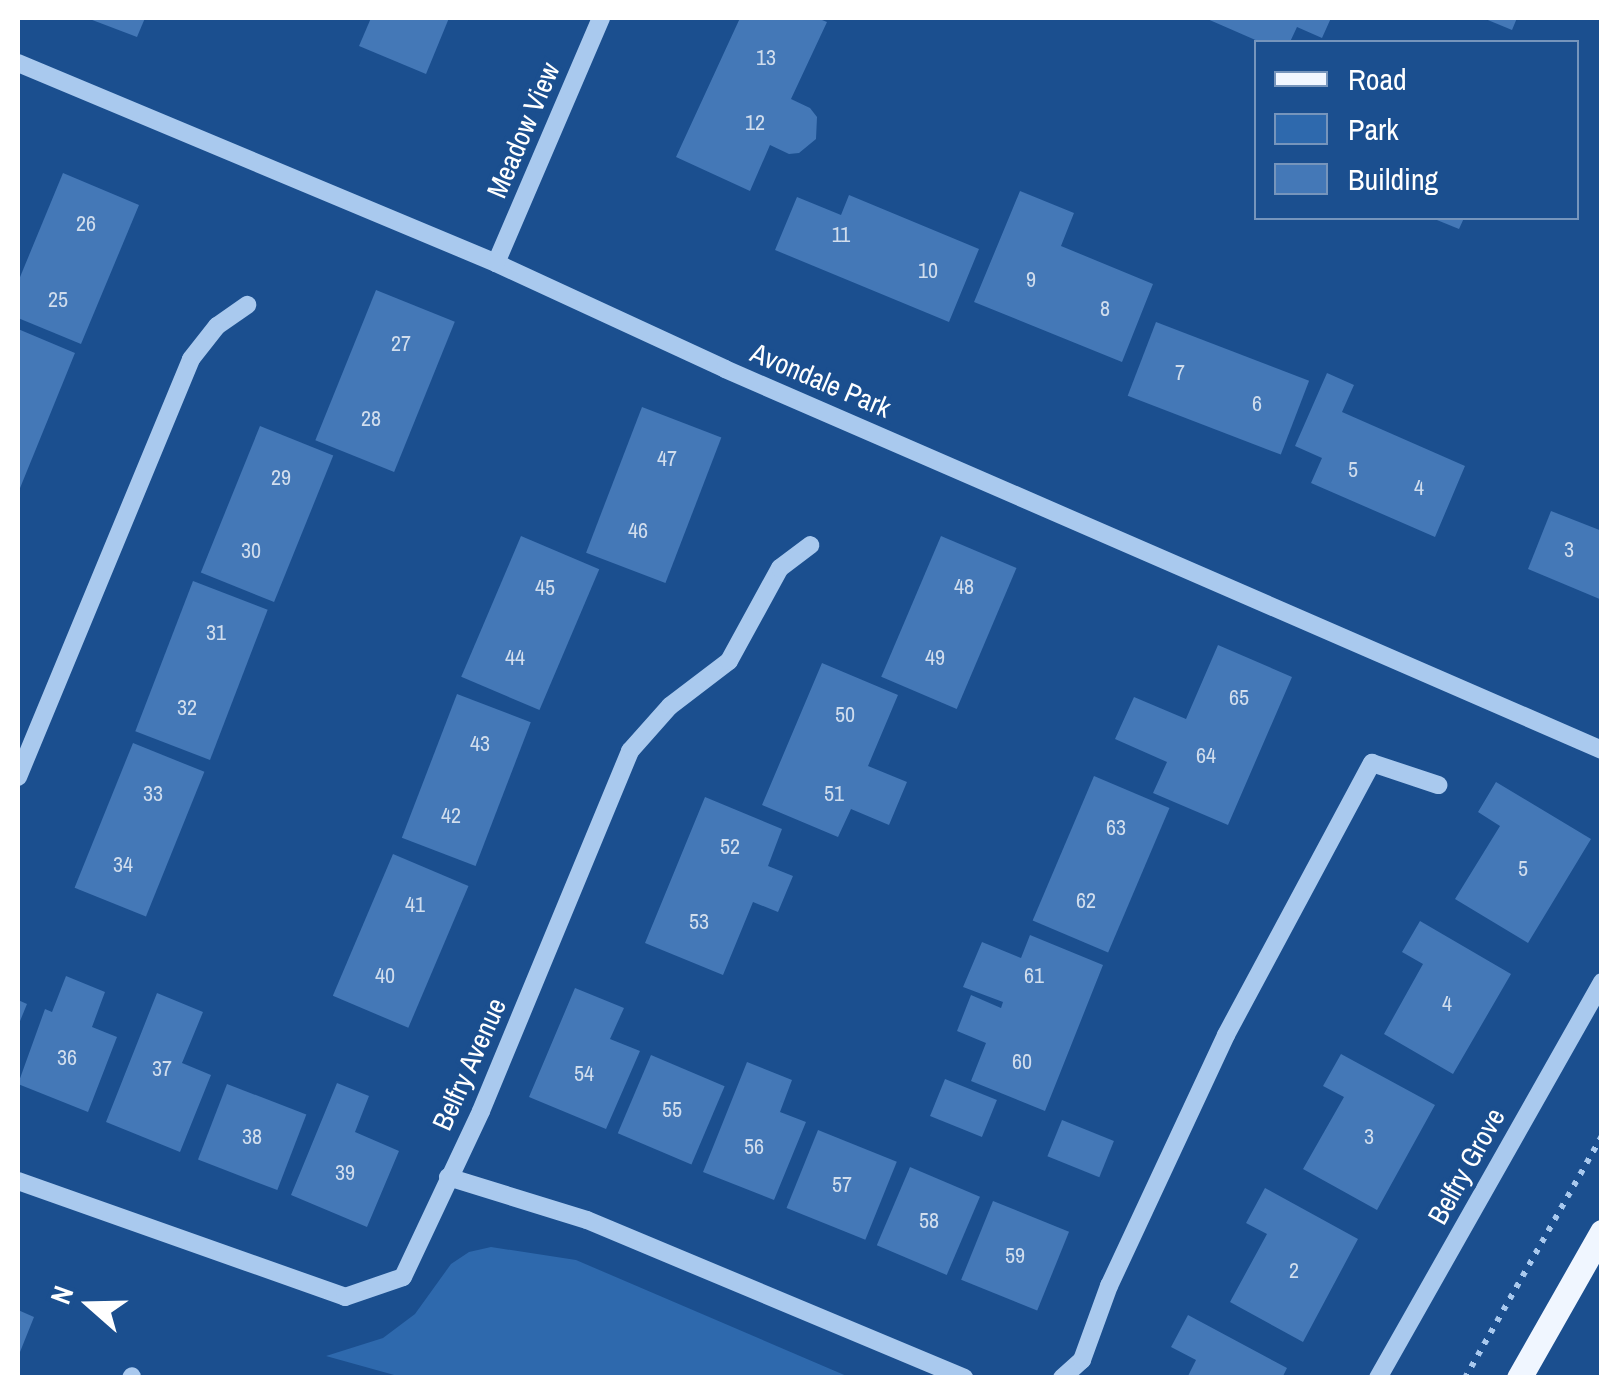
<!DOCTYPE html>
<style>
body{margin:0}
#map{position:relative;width:1619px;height:1395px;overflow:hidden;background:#1b4f8f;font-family:"Archivo Narrow",sans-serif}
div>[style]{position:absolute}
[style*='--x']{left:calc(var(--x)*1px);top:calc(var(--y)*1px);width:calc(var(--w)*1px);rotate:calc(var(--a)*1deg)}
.green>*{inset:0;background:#2e69ad}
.building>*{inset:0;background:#4478b7;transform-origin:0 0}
.path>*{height:6px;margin-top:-3px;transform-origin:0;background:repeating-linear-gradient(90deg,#a9c9ee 0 5px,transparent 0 13px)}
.minor>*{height:18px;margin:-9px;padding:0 9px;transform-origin:9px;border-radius:9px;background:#a9c9ee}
.major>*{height:25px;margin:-12.5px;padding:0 12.5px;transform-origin:12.5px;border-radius:12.5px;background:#f0f6ff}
span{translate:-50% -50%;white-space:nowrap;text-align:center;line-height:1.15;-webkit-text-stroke:8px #1b4f8f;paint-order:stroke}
.number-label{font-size:22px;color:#d0dded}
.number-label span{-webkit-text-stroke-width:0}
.street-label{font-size:28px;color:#fff}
.frame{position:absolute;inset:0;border:20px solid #fff;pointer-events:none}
.legend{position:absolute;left:1254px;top:40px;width:325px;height:180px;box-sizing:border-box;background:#1b4f8f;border:2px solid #7695bc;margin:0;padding:12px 18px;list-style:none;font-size:30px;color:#fff}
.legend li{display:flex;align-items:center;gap:20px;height:50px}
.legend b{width:50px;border:2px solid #7695bc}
.north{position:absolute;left:40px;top:1255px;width:100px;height:100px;-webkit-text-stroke:8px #1b4f8f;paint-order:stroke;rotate:290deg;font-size:28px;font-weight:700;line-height:40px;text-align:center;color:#fff}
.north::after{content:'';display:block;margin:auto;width:35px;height:45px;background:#fff;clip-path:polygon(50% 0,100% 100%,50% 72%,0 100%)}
</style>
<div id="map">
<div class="green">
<i style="clip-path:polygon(491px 1247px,576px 1260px,849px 1377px,405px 1378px,326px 1356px,383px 1338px,415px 1314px,451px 1264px,469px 1252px)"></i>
</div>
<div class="building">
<i style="clip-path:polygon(87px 18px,145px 18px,137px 37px)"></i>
<i style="clip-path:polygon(371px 18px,449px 18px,426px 74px,359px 46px)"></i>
<i style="clip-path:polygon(740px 18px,817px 18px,827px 22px,791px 99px,810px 108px,817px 117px,816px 139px,799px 153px,789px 154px,770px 145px,750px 191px,676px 157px)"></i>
<i style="clip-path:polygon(1205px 18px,1331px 18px,1322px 38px,1297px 27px,1290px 42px,1260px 42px)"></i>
<i style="clip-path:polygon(1483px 18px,1517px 18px,1512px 30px)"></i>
<i style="clip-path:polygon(63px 173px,139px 205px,81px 344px,18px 318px,18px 282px)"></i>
<i style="clip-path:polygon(1020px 191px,1074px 213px,1061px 246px,1153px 284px,1122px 362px,974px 302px)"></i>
<i style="clip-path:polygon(849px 195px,979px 249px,949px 322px,775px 250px,797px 197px,841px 215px)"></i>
<i style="clip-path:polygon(1432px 218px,1464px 218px,1459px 229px)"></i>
<i style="left:376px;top:290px;width:85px;height:162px;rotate:22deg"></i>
<i style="left:1156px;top:322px;width:164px;height:79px;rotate:21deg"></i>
<i style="clip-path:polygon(18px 329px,75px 353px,18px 493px)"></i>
<i style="clip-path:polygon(1327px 373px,1354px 385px,1342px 412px,1465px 466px,1435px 537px,1311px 483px,1322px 458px,1295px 446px)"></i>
<i style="left:642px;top:407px;width:85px;height:156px;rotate:21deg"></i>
<i style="left:260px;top:426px;width:79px;height:158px;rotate:22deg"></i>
<i style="clip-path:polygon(1551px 511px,1602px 531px,1602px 600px,1528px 569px)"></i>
<i style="left:521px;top:536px;width:85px;height:153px;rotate:23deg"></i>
<i style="left:941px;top:536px;width:82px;height:153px;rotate:23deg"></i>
<i style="left:193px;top:581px;width:80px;height:161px;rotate:21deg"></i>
<i style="clip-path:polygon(1218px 645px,1292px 677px,1228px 825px,1153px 793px,1167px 762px,1115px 739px,1134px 697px,1186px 719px)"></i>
<i style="clip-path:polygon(822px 663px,898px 695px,868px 766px,907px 782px,889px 825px,851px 809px,838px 837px,762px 805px)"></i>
<i style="left:457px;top:694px;width:79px;height:154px;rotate:21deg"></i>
<i style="left:133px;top:743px;width:77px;height:156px;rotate:22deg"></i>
<i style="left:1094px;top:776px;width:82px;height:157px;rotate:23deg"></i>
<i style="clip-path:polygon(1496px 782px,1591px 839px,1528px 943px,1455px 899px,1500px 826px,1478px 812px)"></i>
<i style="clip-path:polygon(705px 797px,782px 829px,768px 866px,793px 876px,778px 912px,753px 902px,723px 975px,645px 943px)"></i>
<i style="left:393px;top:854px;width:82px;height:154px;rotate:23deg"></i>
<i style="clip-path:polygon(1420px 921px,1511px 974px,1453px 1074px,1384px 1034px,1423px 964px,1402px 952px)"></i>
<i style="clip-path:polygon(1030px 935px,1103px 965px,1045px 1111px,971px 1081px,986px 1043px,957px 1031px,971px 995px,1001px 1008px,1003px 1002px,963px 987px,982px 942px,1021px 958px)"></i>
<i style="clip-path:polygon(66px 976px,105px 992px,92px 1027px,117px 1037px,88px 1112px,18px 1084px,45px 1009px,52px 1012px)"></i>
<i style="clip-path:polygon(575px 988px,624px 1008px,610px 1039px,640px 1051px,606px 1129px,529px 1097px)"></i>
<i style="clip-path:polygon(157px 993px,203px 1012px,182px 1063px,211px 1075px,180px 1152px,106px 1122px)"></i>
<i style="clip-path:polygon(18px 1000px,27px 1004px,18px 1026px)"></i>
<i style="clip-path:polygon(1341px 1054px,1435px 1105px,1377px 1210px,1303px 1169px,1344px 1097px,1323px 1086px)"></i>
<i style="left:651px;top:1055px;width:80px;height:85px;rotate:23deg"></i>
<i style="clip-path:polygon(747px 1062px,792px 1080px,780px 1112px,806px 1122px,774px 1200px,703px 1172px)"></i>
<i style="left:945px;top:1079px;width:56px;height:40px;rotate:22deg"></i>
<i style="clip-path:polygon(337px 1083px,369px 1096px,355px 1132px,399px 1151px,367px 1227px,291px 1195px)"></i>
<i style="left:227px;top:1084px;width:85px;height:81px;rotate:21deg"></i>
<i style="left:1062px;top:1120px;width:56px;height:39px;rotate:22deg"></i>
<i style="left:818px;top:1130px;width:85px;height:84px;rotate:22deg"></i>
<i style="left:910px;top:1167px;width:76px;height:85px;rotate:23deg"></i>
<i style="clip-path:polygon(1265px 1188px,1358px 1239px,1303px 1342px,1230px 1302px,1267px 1234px,1246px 1223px)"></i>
<i style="left:993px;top:1201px;width:82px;height:85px;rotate:22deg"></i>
<i style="clip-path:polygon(18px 1310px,34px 1317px,18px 1357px)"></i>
<i style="clip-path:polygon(1188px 1315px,1287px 1368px,1282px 1378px,1187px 1378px,1196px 1360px,1171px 1347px)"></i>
</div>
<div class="path">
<i style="--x:1465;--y:1378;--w:278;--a:-60.5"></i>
</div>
<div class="minor">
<i style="--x:18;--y:63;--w:518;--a:22.7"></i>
<i style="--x:496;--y:263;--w:252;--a:24.8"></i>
<i style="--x:725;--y:369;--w:956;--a:23.48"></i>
<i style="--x:496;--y:263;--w:267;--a:-66.8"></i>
<i style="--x:18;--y:777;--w:452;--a:-67.5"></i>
<i style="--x:191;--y:359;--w:42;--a:-51.8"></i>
<i style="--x:217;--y:326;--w:37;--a:-35"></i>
<i style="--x:448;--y:1177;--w:145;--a:17.2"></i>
<i style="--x:587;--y:1220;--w:409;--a:22.7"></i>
<i style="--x:18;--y:1181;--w:347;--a:19.5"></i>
<i style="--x:345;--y:1297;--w:61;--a:-19"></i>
<i style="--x:403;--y:1277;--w:183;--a:-64.8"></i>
<i style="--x:481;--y:1111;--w:390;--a:-67.5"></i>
<i style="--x:630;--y:751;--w:60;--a:-48.4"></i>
<i style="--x:670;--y:706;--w:74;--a:-37.3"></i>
<i style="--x:729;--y:661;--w:106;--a:-61.3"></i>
<i style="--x:780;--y:568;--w:38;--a:-37"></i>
<i style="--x:131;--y:1378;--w:2;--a:-63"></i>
<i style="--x:1062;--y:1378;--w:27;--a:-42"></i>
<i style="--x:1082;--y:1360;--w:79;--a:-70"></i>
<i style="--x:1109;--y:1286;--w:277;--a:-65"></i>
<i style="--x:1226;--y:1035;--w:309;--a:-61.8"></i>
<i style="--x:1372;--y:763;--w:70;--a:18.4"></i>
<i style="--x:1378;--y:1378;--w:455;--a:-60.5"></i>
</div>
<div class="major">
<i style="--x:1519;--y:1378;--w:168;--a:-60.4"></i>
</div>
<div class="number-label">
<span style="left:766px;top:58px">13</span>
<span style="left:755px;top:123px">12</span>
<span style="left:86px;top:224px">26</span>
<span style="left:841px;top:235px">11</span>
<span style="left:928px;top:271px">10</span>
<span style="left:1031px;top:280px">9</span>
<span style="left:58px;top:300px">25</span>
<span style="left:1105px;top:309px">8</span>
<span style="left:401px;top:344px">27</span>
<span style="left:1180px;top:373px">7</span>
<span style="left:1257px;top:404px">6</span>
<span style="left:371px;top:419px">28</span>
<span style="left:667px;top:459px">47</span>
<span style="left:1353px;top:470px">5</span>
<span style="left:281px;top:478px">29</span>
<span style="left:1419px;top:488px">4</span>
<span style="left:638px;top:531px">46</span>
<span style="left:1569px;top:550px">3</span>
<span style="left:251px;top:551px">30</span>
<span style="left:964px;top:587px">48</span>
<span style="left:545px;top:588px">45</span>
<span style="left:216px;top:633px">31</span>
<span style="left:515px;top:658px">44</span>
<span style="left:935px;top:658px">49</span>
<span style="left:1239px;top:698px">65</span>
<span style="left:187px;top:708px">32</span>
<span style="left:845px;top:715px">50</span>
<span style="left:480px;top:744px">43</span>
<span style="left:1206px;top:756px">64</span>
<span style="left:153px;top:794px">33</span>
<span style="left:834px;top:794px">51</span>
<span style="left:451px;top:816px">42</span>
<span style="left:1116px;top:828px">63</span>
<span style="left:730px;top:847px">52</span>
<span style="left:123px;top:865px">34</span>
<span style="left:1523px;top:869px">5</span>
<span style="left:1086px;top:901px">62</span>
<span style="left:415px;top:905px">41</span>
<span style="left:699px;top:922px">53</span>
<span style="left:385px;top:976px">40</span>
<span style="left:1034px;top:976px">61</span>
<span style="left:1447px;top:1004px">4</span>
<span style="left:67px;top:1058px">36</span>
<span style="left:1022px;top:1062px">60</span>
<span style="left:162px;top:1069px">37</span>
<span style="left:584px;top:1074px">54</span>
<span style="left:672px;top:1110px">55</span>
<span style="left:252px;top:1137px">38</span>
<span style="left:1369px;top:1137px">3</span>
<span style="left:754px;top:1147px">56</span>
<span style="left:345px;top:1173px">39</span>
<span style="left:842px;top:1185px">57</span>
<span style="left:929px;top:1221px">58</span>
<span style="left:1015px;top:1256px">59</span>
<span style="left:1294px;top:1271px">2</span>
</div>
<div class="street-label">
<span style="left:523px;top:130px;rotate:-67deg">Meadow View</span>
<span style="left:821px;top:380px;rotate:23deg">Avondale Park</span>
<span style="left:469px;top:1064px;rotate:-66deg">Belfry Avenue</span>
<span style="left:1466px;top:1166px;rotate:-61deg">Belfry Grove</span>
</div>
<div class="frame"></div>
<ul class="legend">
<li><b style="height:12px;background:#f0f6ff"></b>Road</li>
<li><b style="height:28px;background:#2e69ad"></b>Park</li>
<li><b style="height:28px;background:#4478b7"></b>Building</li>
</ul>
<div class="north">N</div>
</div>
